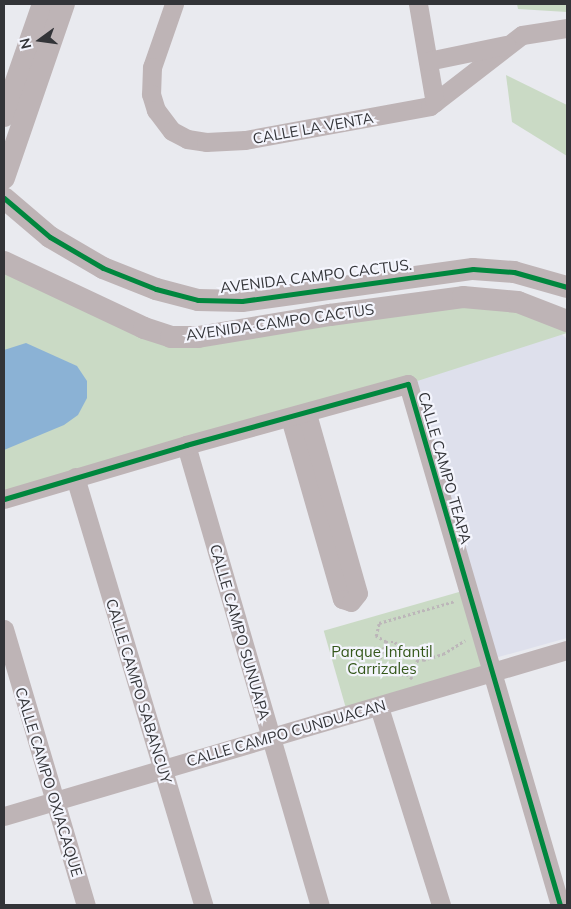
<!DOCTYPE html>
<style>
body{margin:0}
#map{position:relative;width:571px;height:909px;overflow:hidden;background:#e9eaef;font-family:Mulish,sans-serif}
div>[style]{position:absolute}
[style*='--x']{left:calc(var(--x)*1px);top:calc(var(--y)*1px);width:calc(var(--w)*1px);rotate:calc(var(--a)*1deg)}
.built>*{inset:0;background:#dee0ec}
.green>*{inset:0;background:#cadac5;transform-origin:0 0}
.water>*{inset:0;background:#8bb2d5}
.path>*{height:2.5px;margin-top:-1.25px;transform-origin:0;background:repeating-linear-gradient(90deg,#bcb6b9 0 2.5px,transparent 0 5px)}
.minor>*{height:19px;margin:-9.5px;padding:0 9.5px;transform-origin:9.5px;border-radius:9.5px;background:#beb4b6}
.tertiary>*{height:22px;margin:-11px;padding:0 11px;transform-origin:11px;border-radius:11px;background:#beb4b6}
.cycleway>*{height:5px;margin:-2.5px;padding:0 2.5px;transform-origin:2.5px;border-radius:2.5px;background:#00873e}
span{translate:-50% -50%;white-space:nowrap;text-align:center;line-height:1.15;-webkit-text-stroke:4.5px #f4f5fd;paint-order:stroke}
.street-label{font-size:15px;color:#333438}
.park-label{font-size:15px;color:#34571a}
.frame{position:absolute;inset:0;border:5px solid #333438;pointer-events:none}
.north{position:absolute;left:15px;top:15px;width:50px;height:50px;-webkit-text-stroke:4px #f4f5fd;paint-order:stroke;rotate:256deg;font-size:14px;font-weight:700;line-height:20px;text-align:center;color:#333438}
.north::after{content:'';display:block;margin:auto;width:18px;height:22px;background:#333438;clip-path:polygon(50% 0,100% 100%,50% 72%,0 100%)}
</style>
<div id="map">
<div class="built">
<i style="clip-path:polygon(555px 329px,567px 339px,567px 638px,495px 658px,413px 377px)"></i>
</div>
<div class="green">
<i style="clip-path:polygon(517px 4px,567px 4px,567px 12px,518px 9px)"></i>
<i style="clip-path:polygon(506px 75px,567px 105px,567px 156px,512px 122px)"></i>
<i style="clip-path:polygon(4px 259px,153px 332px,442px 299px,567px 321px,567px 333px,408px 384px,4px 499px)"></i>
<i style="left:466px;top:590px;width:85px;height:148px;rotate:74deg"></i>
</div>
<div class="water">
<i style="clip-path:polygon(26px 343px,77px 366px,87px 381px,87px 398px,78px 415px,64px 425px,4px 450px,4px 350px)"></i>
</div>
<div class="path">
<i style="--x:386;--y:642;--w:12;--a:-149"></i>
<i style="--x:376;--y:636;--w:13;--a:-77"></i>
<i style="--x:379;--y:623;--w:79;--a:-16.1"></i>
<i style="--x:411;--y:676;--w:18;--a:-68"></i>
<i style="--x:412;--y:679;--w:6;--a:-135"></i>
<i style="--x:408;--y:675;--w:24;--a:180"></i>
<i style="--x:384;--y:675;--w:6;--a:-141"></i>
<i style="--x:379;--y:671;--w:8;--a:-97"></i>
<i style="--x:378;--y:663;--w:22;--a:-69"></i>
<i style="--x:386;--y:642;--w:9;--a:0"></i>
<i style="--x:395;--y:642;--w:18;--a:45"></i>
<i style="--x:408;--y:655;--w:16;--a:18"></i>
<i style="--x:423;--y:660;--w:21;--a:-17"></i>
<i style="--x:443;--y:654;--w:26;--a:-32"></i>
</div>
<div class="minor">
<i style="--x:174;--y:4;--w:67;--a:109.2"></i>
<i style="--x:152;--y:67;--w:27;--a:92"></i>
<i style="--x:151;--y:94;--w:17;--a:73"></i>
<i style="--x:156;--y:110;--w:26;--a:53"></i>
<i style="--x:172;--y:131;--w:17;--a:28"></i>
<i style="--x:187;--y:139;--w:19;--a:9"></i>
<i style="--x:206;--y:142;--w:39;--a:-3"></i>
<i style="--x:245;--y:140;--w:188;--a:-10.4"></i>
<i style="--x:430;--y:106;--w:116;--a:-37.7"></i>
<i style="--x:522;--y:35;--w:46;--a:-8.8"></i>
<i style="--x:418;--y:4;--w:100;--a:80.3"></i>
<i style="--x:428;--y:61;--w:79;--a:-11.7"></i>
<i style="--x:290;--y:418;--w:188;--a:74"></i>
<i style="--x:342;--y:599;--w:9;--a:18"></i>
<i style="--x:351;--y:602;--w:11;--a:-52"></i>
<i style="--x:358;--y:593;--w:186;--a:-105.9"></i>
<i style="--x:186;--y:445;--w:479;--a:73.8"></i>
<i style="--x:75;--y:477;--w:447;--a:73.3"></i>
<i style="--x:4;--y:499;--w:190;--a:-16.5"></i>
<i style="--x:186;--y:445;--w:230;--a:-15.4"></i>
<i style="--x:408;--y:384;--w:543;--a:73.74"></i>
<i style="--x:4;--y:629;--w:288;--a:73.5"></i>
<i style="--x:379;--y:707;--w:207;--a:72.6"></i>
<i style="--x:4;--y:816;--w:587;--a:-16.43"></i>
</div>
<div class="tertiary">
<i style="--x:4;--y:116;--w:119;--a:-70.8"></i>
<i style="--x:4;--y:178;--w:184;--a:-71"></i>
<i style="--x:4;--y:198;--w:60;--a:40.3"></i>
<i style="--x:50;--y:237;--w:61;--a:30.3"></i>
<i style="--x:103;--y:268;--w:57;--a:21.6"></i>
<i style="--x:156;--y:289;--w:43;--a:14.7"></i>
<i style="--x:198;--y:300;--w:44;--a:1.3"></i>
<i style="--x:242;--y:301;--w:233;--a:-7.9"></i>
<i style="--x:473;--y:269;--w:41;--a:4.2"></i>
<i style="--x:514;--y:272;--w:55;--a:15.8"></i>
<i style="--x:4;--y:262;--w:155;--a:25.2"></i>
<i style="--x:144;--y:328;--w:28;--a:18"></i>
<i style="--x:171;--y:337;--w:27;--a:0"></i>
<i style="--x:198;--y:337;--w:134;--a:-9.5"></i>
<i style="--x:330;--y:315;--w:134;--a:-7.7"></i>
<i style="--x:463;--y:297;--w:55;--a:5.2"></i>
<i style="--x:518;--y:302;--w:53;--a:21.2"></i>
</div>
<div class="cycleway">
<i style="--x:4;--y:198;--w:60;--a:40.3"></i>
<i style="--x:50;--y:237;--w:61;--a:30.3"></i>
<i style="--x:103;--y:268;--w:57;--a:21.6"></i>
<i style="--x:156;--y:289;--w:43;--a:14.7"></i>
<i style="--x:198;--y:300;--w:44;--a:1.3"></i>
<i style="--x:242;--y:301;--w:233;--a:-7.9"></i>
<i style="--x:473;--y:269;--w:41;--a:4.2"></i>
<i style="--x:514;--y:272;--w:55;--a:15.8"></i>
<i style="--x:4;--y:499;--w:190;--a:-16.5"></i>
<i style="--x:186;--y:445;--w:230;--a:-15.4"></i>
<i style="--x:408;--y:384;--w:543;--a:73.74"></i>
</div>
<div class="street-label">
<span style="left:313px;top:128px;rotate:-10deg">CALLE LA VENTA</span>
<span style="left:316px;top:276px;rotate:-7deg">AVENIDA CAMPO CACTUS.</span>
<span style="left:280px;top:322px;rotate:-8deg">AVENIDA CAMPO CACTUS</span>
<span style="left:445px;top:468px;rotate:74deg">CALLE CAMPO TEAPA</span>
<span style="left:240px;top:632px;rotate:74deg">CALLE CAMPO SUNUAPA</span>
<span style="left:139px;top:691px;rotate:73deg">CALLE CAMPO SABANCUY</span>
<span style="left:286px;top:733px;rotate:-16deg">CALLE CAMPO CUNDUACAN</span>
<span style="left:49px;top:782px;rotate:73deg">CALLE CAMPO OXIACAQUE</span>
</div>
<div class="park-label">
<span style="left:382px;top:660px">Parque Infantil<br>Carrizales</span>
</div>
<div class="frame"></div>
<div class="north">N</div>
</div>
